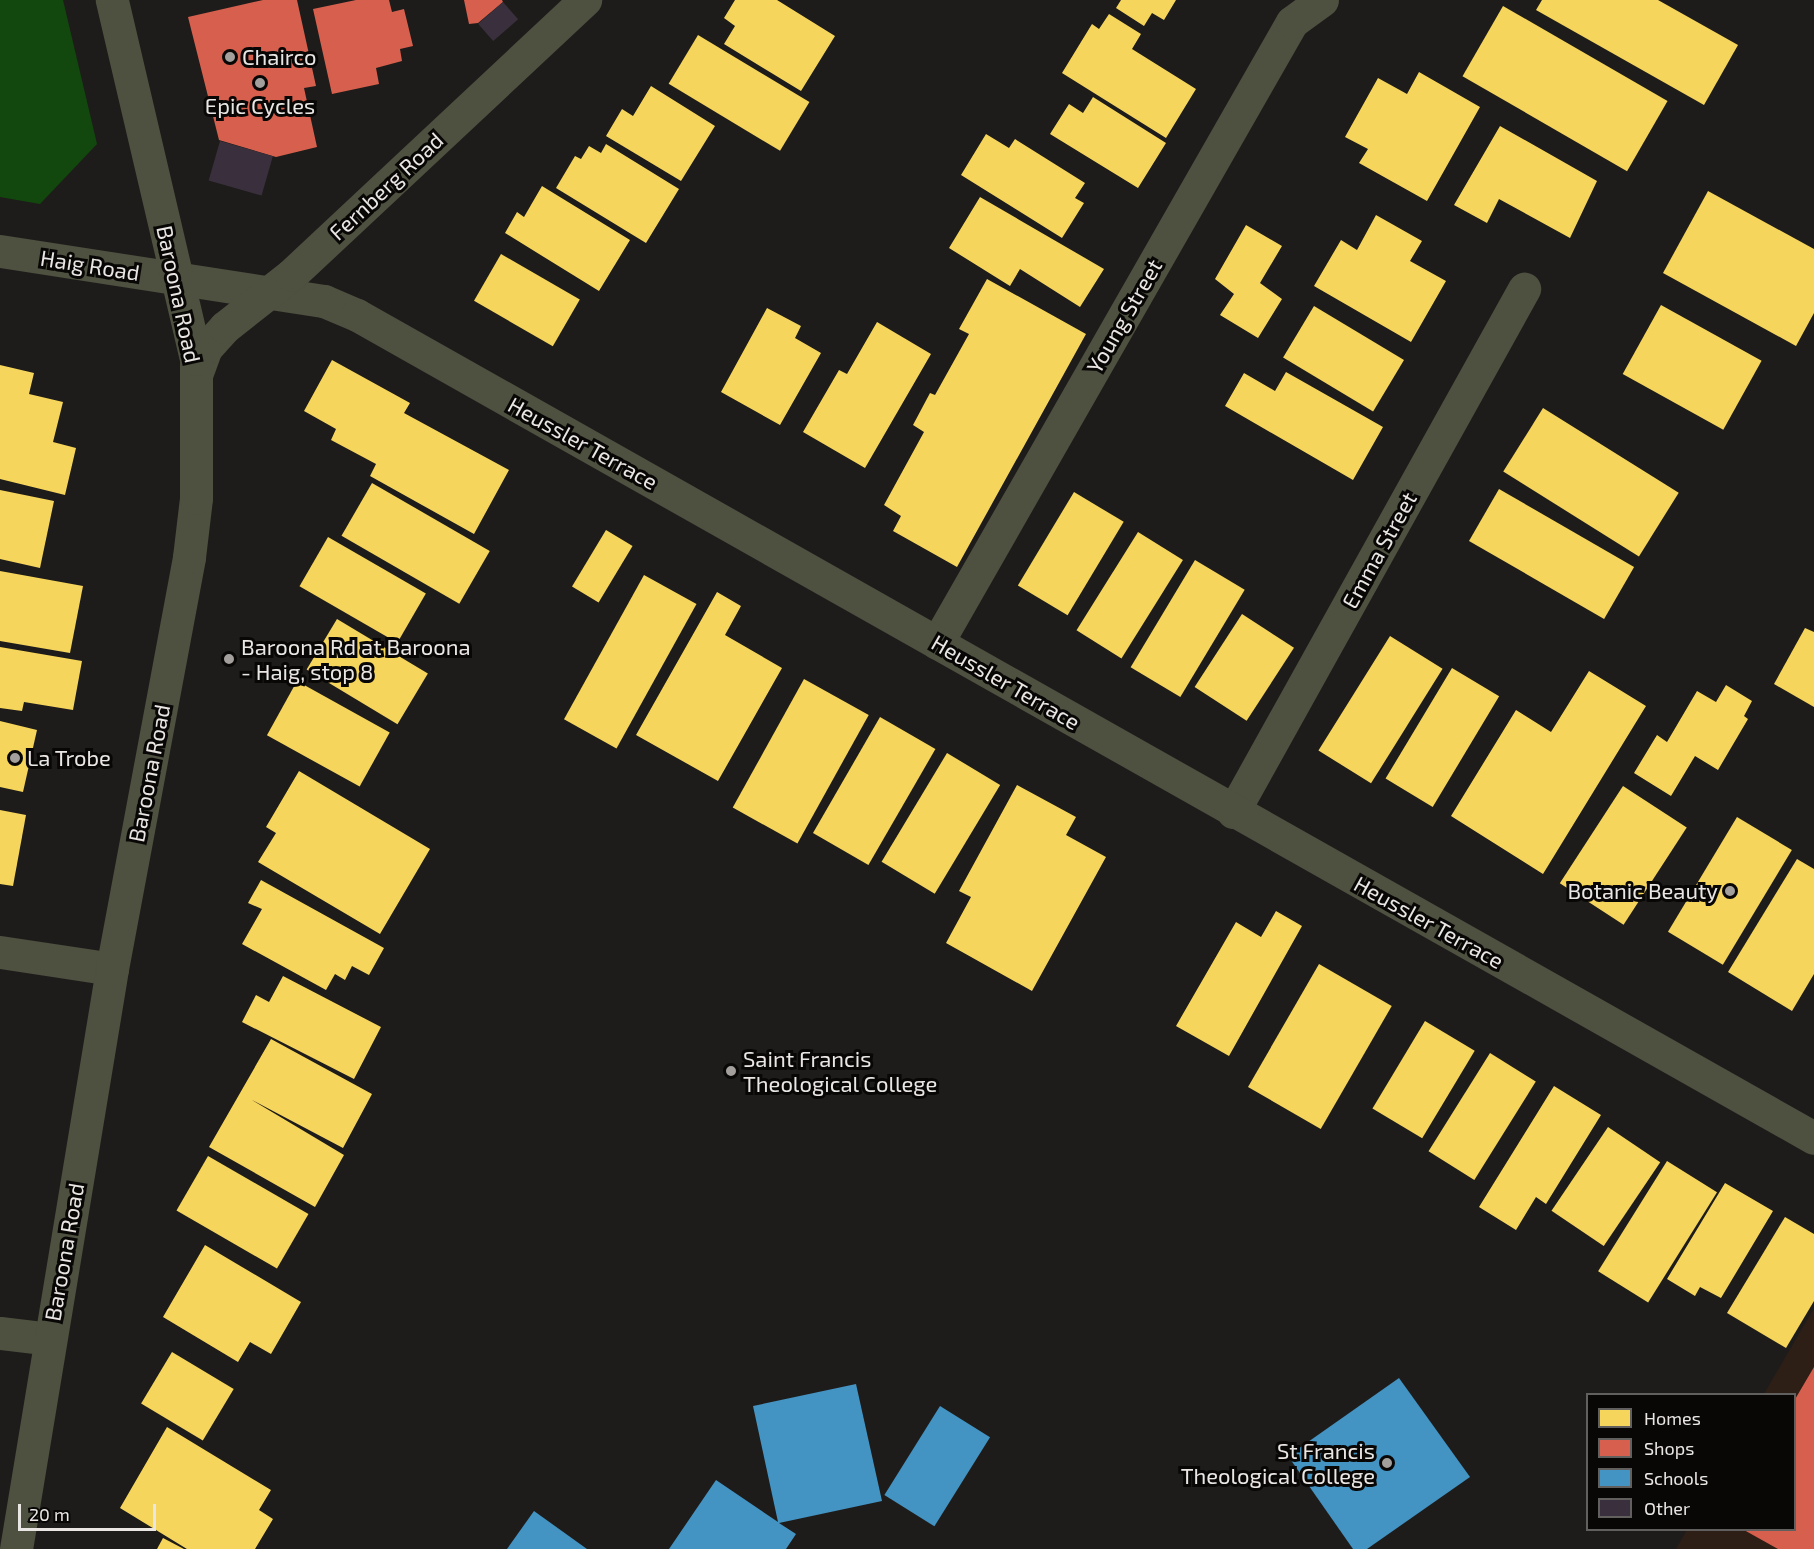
<!DOCTYPE html>
<style>
body{margin:0}
#map{position:relative;width:1814px;height:1549px;overflow:hidden;background:#1e1c1a;font-family:"Exo 2",sans-serif}
div>[style]{position:absolute}
[style*='--x']{left:calc(var(--x)*1px);top:calc(var(--y)*1px);width:calc(var(--w)*1px);rotate:calc(var(--a)*1deg)}
.industrial>*{inset:0;background:#2d1f16}
.green>*{inset:0;background:#12480e}
.homes>*{inset:0;background:#f6d55c;transform-origin:0 0}
.shops>*{inset:0;background:#d6604d}
.schools>*{inset:0;background:#4393c3;transform-origin:0 0}
.building>*{inset:0;background:#3a303d;transform-origin:0 0}
.minor>*{height:33px;margin:-16.5px;padding:0 16.5px;transform-origin:16.5px;border-radius:16.5px;background:#4e5040}
.tertiary>*{height:33px;margin:-16.5px;padding:0 16.5px;transform-origin:16.5px;border-radius:16.5px;background:#4e5040}
.dots>*{width:16px;height:16px;translate:-50% -50%;box-sizing:border-box;border:3px solid #080706;border-radius:50%}
span{translate:-50% -50%;white-space:nowrap;text-align:center;line-height:1.15;-webkit-text-stroke:6px #080706;paint-order:stroke}
.poi-label{font-size:22px;color:#eae6e4}
.left{translate:0 -50%;text-align:left}
.right{translate:-100% -50%;text-align:right}
.street-label{font-size:22px;color:#eae6e4}
.legend{position:absolute;left:1586px;top:1393px;width:210px;height:138px;box-sizing:border-box;background:#080706;border:2px solid #62605f;margin:0;padding:8px 10px;list-style:none;font-size:18px;color:#eae6e4}
.legend li{display:flex;align-items:center;gap:12px;height:30px}
.legend b{width:30px;border:2px solid #62605f}
.scale{position:absolute;left:18px;top:1504px;width:138px;height:27px;box-sizing:border-box;border:3px solid #eae6e4;border-top:0;padding-left:8px;font-size:18px;line-height:21px;white-space:nowrap;color:#eae6e4;-webkit-text-stroke:4px #080706;paint-order:stroke}
</style>
<div id="map">
<div class="industrial">
<i style="clip-path:polygon(1814px 1308px,1814px 1549px,1676px 1549px,1687px 1530px,1794px 1530px,1794px 1394px,1764px 1394px)"></i>
</div>
<div class="green">
<i style="clip-path:polygon(0 0,63px 0,97px 144px,40px 204px,0 197px)"></i>
</div>
<div class="homes">
<i style="clip-path:polygon(735px 0,777px 0,835px 36px,801px 91px,724px 44px,735px 26px,724px 18px)"></i>
<i style="clip-path:polygon(1121px 0,1176px 0,1164px 20px,1152px 13px,1144px 26px,1116px 8px)"></i>
<i style="clip-path:polygon(1542px 0,1658px 0,1738px 45px,1704px 105px,1536px 10px)"></i>
<i style="left:1503px;top:6px;width:190px;height:81px;rotate:30deg"></i>
<i style="clip-path:polygon(1109px 14px,1141px 34px,1132px 49px,1196px 89px,1166px 138px,1062px 73px,1092px 24px,1099px 29px)"></i>
<i style="left:698px;top:35px;width:130px;height:57px;rotate:31deg"></i>
<i style="clip-path:polygon(1419px 72px,1480px 107px,1427px 201px,1359px 163px,1368px 149px,1345px 137px,1378px 78px,1407px 94px)"></i>
<i style="clip-path:polygon(651px 86px,715px 126px,681px 181px,606px 136px,622px 109px,633px 116px)"></i>
<i style="clip-path:polygon(1093px 97px,1166px 143px,1138px 188px,1050px 134px,1069px 104px,1083px 113px)"></i>
<i style="clip-path:polygon(1500px 126px,1597px 181px,1570px 238px,1499px 199px,1487px 223px,1454px 205px)"></i>
<i style="clip-path:polygon(986px 134px,1009px 148px,1015px 139px,1085px 183px,1075px 198px,1084px 203px,1062px 238px,961px 175px)"></i>
<i style="clip-path:polygon(606px 144px,679px 189px,646px 243px,556px 188px,575px 156px,581px 159px,589px 146px,601px 153px)"></i>
<i style="clip-path:polygon(542px 186px,630px 240px,599px 291px,505px 233px,517px 212px,524px 217px)"></i>
<i style="clip-path:polygon(1708px 191px,1814px 249px,1814px 313px,1796px 346px,1663px 273px)"></i>
<i style="clip-path:polygon(980px 197px,1104px 269px,1080px 307px,1020px 269px,1010px 286px,949px 248px)"></i>
<i style="clip-path:polygon(1376px 215px,1422px 241px,1410px 261px,1446px 281px,1411px 342px,1314px 286px,1341px 240px,1357px 250px)"></i>
<i style="clip-path:polygon(1246px 225px,1282px 246px,1260px 283px,1282px 299px,1258px 338px,1220px 315px,1234px 294px,1215px 279px)"></i>
<i style="left:501px;top:254px;width:91px;height:54px;rotate:30deg"></i>
<i style="clip-path:polygon(987px 279px,1086px 334px,957px 567px,893px 531px,901px 516px,884px 505px,924px 432px,913px 425px,930px 393px,935px 395px,969px 334px,959px 329px)"></i>
<i style="left:1661px;top:305px;width:115px;height:79px;rotate:29deg"></i>
<i style="left:1314px;top:306px;width:105px;height:60px;rotate:31deg"></i>
<i style="clip-path:polygon(767px 308px,801px 326px,795px 338px,821px 353px,780px 425px,721px 392px)"></i>
<i style="clip-path:polygon(877px 322px,931px 354px,865px 468px,803px 432px,839px 370px,847px 374px)"></i>
<i style="clip-path:polygon(332px 360px,410px 403px,404px 413px,509px 470px,474px 534px,370px 476px,376px 464px,331px 440px,336px 429px,304px 411px)"></i>
<i style="clip-path:polygon(0 365px,34px 373px,29px 394px,63px 402px,53px 442px,76px 448px,65px 495px,0 479px)"></i>
<i style="clip-path:polygon(1286px 372px,1383px 427px,1353px 480px,1225px 406px,1244px 373px,1275px 391px)"></i>
<i style="left:1543px;top:408px;width:160px;height:75px;rotate:32deg"></i>
<i style="left:372px;top:483px;width:136px;height:61px;rotate:30deg"></i>
<i style="left:1499px;top:489px;width:156px;height:60px;rotate:30deg"></i>
<i style="clip-path:polygon(0 490px,54px 501px,40px 568px,0 559px)"></i>
<i style="left:1074px;top:492px;width:58px;height:109px;rotate:31deg"></i>
<i style="left:606px;top:530px;width:31px;height:66px;rotate:31deg"></i>
<i style="left:1138px;top:532px;width:53px;height:116px;rotate:32deg"></i>
<i style="left:328px;top:537px;width:113px;height:57px;rotate:30deg"></i>
<i style="left:1195px;top:560px;width:58px;height:125px;rotate:31deg"></i>
<i style="clip-path:polygon(0 571px,83px 586px,70px 653px,0 641px)"></i>
<i style="left:644px;top:575px;width:60px;height:165px;rotate:29deg"></i>
<i style="clip-path:polygon(717px 592px,741px 606px,725px 635px,782px 668px,718px 781px,636px 735px)"></i>
<i style="left:1242px;top:614px;width:62px;height:87px;rotate:33deg"></i>
<i style="left:337px;top:619px;width:106px;height:59px;rotate:31deg"></i>
<i style="clip-path:polygon(1805px 628px,1814px 632px,1814px 707px,1774px 684px)"></i>
<i style="left:1390px;top:636px;width:62px;height:135px;rotate:32deg"></i>
<i style="clip-path:polygon(0 647px,82px 661px,73px 710px,24px 702px,22px 711px,0 708px)"></i>
<i style="left:1452px;top:668px;width:55px;height:129px;rotate:31deg"></i>
<i style="clip-path:polygon(1589px 671px,1646px 706px,1543px 874px,1451px 816px,1516px 710px,1551px 732px)"></i>
<i style="left:804px;top:679px;width:74px;height:147px;rotate:29deg"></i>
<i style="left:297px;top:681px;width:106px;height:62px;rotate:29deg"></i>
<i style="clip-path:polygon(1726px 685px,1752px 701px,1744px 716px,1748px 719px,1718px 770px,1695px 756px,1671px 796px,1634px 773px,1657px 735px,1667px 742px,1697px 691px,1716px 702px)"></i>
<i style="left:880px;top:717px;width:64px;height:134px;rotate:30deg"></i>
<i style="clip-path:polygon(0 721px,37px 730px,23px 792px,0 787px)"></i>
<i style="left:947px;top:753px;width:62px;height:127px;rotate:31deg"></i>
<i style="clip-path:polygon(299px 771px,430px 849px,380px 934px,258px 862px,276px 833px,266px 827px)"></i>
<i style="clip-path:polygon(1017px 785px,1076px 817px,1066px 835px,1106px 857px,1032px 991px,946px 943px,971px 897px,959px 891px)"></i>
<i style="left:1623px;top:786px;width:76px;height:116px;rotate:33deg"></i>
<i style="clip-path:polygon(0 810px,26px 815px,13px 886px,0 884px)"></i>
<i style="left:1737px;top:817px;width:64px;height:134px;rotate:31deg"></i>
<i style="clip-path:polygon(1797px 859px,1814px 869px,1814px 974px,1792px 1011px,1728px 972px)"></i>
<i style="clip-path:polygon(261px 880px,384px 948px,369px 975px,352px 966px,345px 980px,335px 974px,326px 990px,242px 944px,262px 909px,248px 903px)"></i>
<i style="clip-path:polygon(1276px 911px,1302px 926px,1229px 1056px,1176px 1026px,1236px 922px,1261px 937px)"></i>
<i style="left:1319px;top:964px;width:84px;height:142px;rotate:30deg"></i>
<i style="clip-path:polygon(283px 976px,381px 1027px,354px 1079px,242px 1022px,256px 995px,269px 1002px)"></i>
<i style="left:1425px;top:1021px;width:58px;height:102px;rotate:31deg"></i>
<i style="clip-path:polygon(271px 1039px,372px 1094px,343px 1148px,252px 1100px,344px 1155px,315px 1207px,209px 1147px)"></i>
<i style="left:1490px;top:1053px;width:54px;height:116px;rotate:32deg"></i>
<i style="clip-path:polygon(1554px 1086px,1601px 1115px,1546px 1204px,1536px 1197px,1516px 1230px,1479px 1207px)"></i>
<i style="left:1608px;top:1127px;width:63px;height:101px;rotate:34deg"></i>
<i style="left:208px;top:1156px;width:116px;height:63px;rotate:30deg"></i>
<i style="left:1667px;top:1161px;width:59px;height:130px;rotate:32deg"></i>
<i style="clip-path:polygon(1725px 1183px,1773px 1211px,1721px 1298px,1700px 1287px,1695px 1296px,1667px 1279px)"></i>
<i style="clip-path:polygon(1785px 1217px,1814px 1234px,1814px 1301px,1786px 1348px,1727px 1313px)"></i>
<i style="clip-path:polygon(205px 1245px,301px 1302px,271px 1354px,250px 1342px,238px 1362px,163px 1317px)"></i>
<i style="left:172px;top:1352px;width:72px;height:60px;rotate:31deg"></i>
<i style="clip-path:polygon(167px 1427px,271px 1490px,259px 1510px,273px 1519px,255px 1549px,187px 1549px,120px 1508px)"></i>
<i style="clip-path:polygon(163px 1538px,184px 1549px,157px 1549px)"></i>
</div>
<div class="shops">
<i style="clip-path:polygon(263px 0,297px 0,316px 86px,304px 88px,317px 147px,276px 157px,219px 140px,188px 17px)"></i>
<i style="clip-path:polygon(356px 0,389px 0,392px 12px,404px 9px,413px 46px,400px 49px,402px 61px,376px 68px,379px 84px,332px 94px,313px 9px)"></i>
<i style="clip-path:polygon(464px 0,502px 0,503px 2px,478px 23px,469px 24px)"></i>
<i style="clip-path:polygon(1814px 1367px,1814px 1549px,1778px 1549px,1744px 1530px,1794px 1530px,1794px 1401px)"></i>
</div>
<div class="schools">
<i style="clip-path:polygon(1399px 1378px,1470px 1477px,1367px 1549px,1353px 1549px,1288px 1456px)"></i>
<i style="clip-path:polygon(856px 1384px,882px 1501px,779px 1523px,796px 1534px,786px 1549px,669px 1549px,716px 1480px,778px 1522px,753px 1406px)"></i>
<i style="left:940px;top:1406px;width:59px;height:105px;rotate:32deg"></i>
<i style="clip-path:polygon(534px 1511px,587px 1549px,507px 1549px)"></i>
</div>
<div class="building">
<i style="left:503px;top:2px;width:23px;height:33px;rotate:49deg"></i>
<i style="left:220px;top:141px;width:55px;height:41px;rotate:16deg"></i>
</div>
<div class="minor">
<i style="--x:937;--y:643;--w:715;--a:-60.25"></i>
<i style="--x:1292;--y:22;--w:37;--a:-36"></i>
<i style="--x:1233;--y:812;--w:599;--a:-60.91"></i>
<i style="--x:0;--y:952;--w:113;--a:8.6"></i>
<i style="--x:0;--y:1333;--w:50;--a:6.8"></i>
</div>
<div class="tertiary">
<i style="--x:0;--y:251;--w:328;--a:8.8"></i>
<i style="--x:324;--y:301;--w:36;--a:23"></i>
<i style="--x:357;--y:315;--w:1673;--a:29.46"></i>
<i style="--x:196;--y:375;--w:29;--a:-70"></i>
<i style="--x:206;--y:348;--w:28;--a:-48"></i>
<i style="--x:225;--y:327;--w:84;--a:-38.2"></i>
<i style="--x:291;--y:275;--w:403;--a:-43.1"></i>
<i style="--x:16;--y:1549;--w:588;--a:-80.6"></i>
<i style="--x:112;--y:969;--w:419;--a:-79.4"></i>
<i style="--x:189;--y:557;--w:59;--a:-83.2"></i>
<i style="--x:196;--y:498;--w:139;--a:-90"></i>
<i style="--x:196;--y:359;--w:369;--a:-103.2"></i>
</div>
<div class="dots">
<i style="left:230px;top:57px;background:#a39f9d"></i>
<i style="left:260px;top:83px;background:#a39f9d"></i>
<i style="left:229px;top:659px;background:#a39f9d"></i>
<i style="left:15px;top:758px;background:#a39f9d"></i>
<i style="left:1730px;top:891px;background:#a39f9d"></i>
<i style="left:731px;top:1071px;background:#a39f9d"></i>
<i style="left:1387px;top:1463px;background:#a39f9d"></i>
</div>
<div class="poi-label">
<span class="left" style="left:242px;top:57px">Chairco</span>
<span style="left:260px;top:106px">Epic Cycles</span>
<span class="left" style="left:241px;top:659px">Baroona Rd at Baroona<br>- Haig, stop 8</span>
<span class="left" style="left:27px;top:758px">La Trobe</span>
<span class="right" style="left:1718px;top:891px">Botanic Beauty</span>
<span class="left" style="left:743px;top:1071px">Saint Francis<br>Theological College</span>
<span class="right" style="left:1375px;top:1463px">St Francis<br>Theological College</span>
</div>
<div class="street-label">
<span style="left:386px;top:186px;rotate:-43deg">Fernberg Road</span>
<span style="left:90px;top:265px;rotate:9deg">Haig Road</span>
<span style="left:179px;top:294px;rotate:78deg">Baroona Road</span>
<span style="left:1124px;top:316px;rotate:-60deg">Young Street</span>
<span style="left:583px;top:443px;rotate:29deg">Heussler Terrace</span>
<span style="left:1379px;top:550px;rotate:-61deg">Emma Street</span>
<span style="left:1006px;top:682px;rotate:30deg">Heussler Terrace</span>
<span style="left:149px;top:773px;rotate:-79deg">Baroona Road</span>
<span style="left:1429px;top:922px;rotate:29deg">Heussler Terrace</span>
<span style="left:64px;top:1252px;rotate:-80deg">Baroona Road</span>
</div>
<ul class="legend">
<li><b style="height:16px;background:#f6d55c"></b>Homes</li>
<li><b style="height:16px;background:#d6604d"></b>Shops</li>
<li><b style="height:16px;background:#4393c3"></b>Schools</li>
<li><b style="height:16px;background:#3a303d"></b>Other</li>
</ul>
<div class="scale">20 m</div>
</div>
